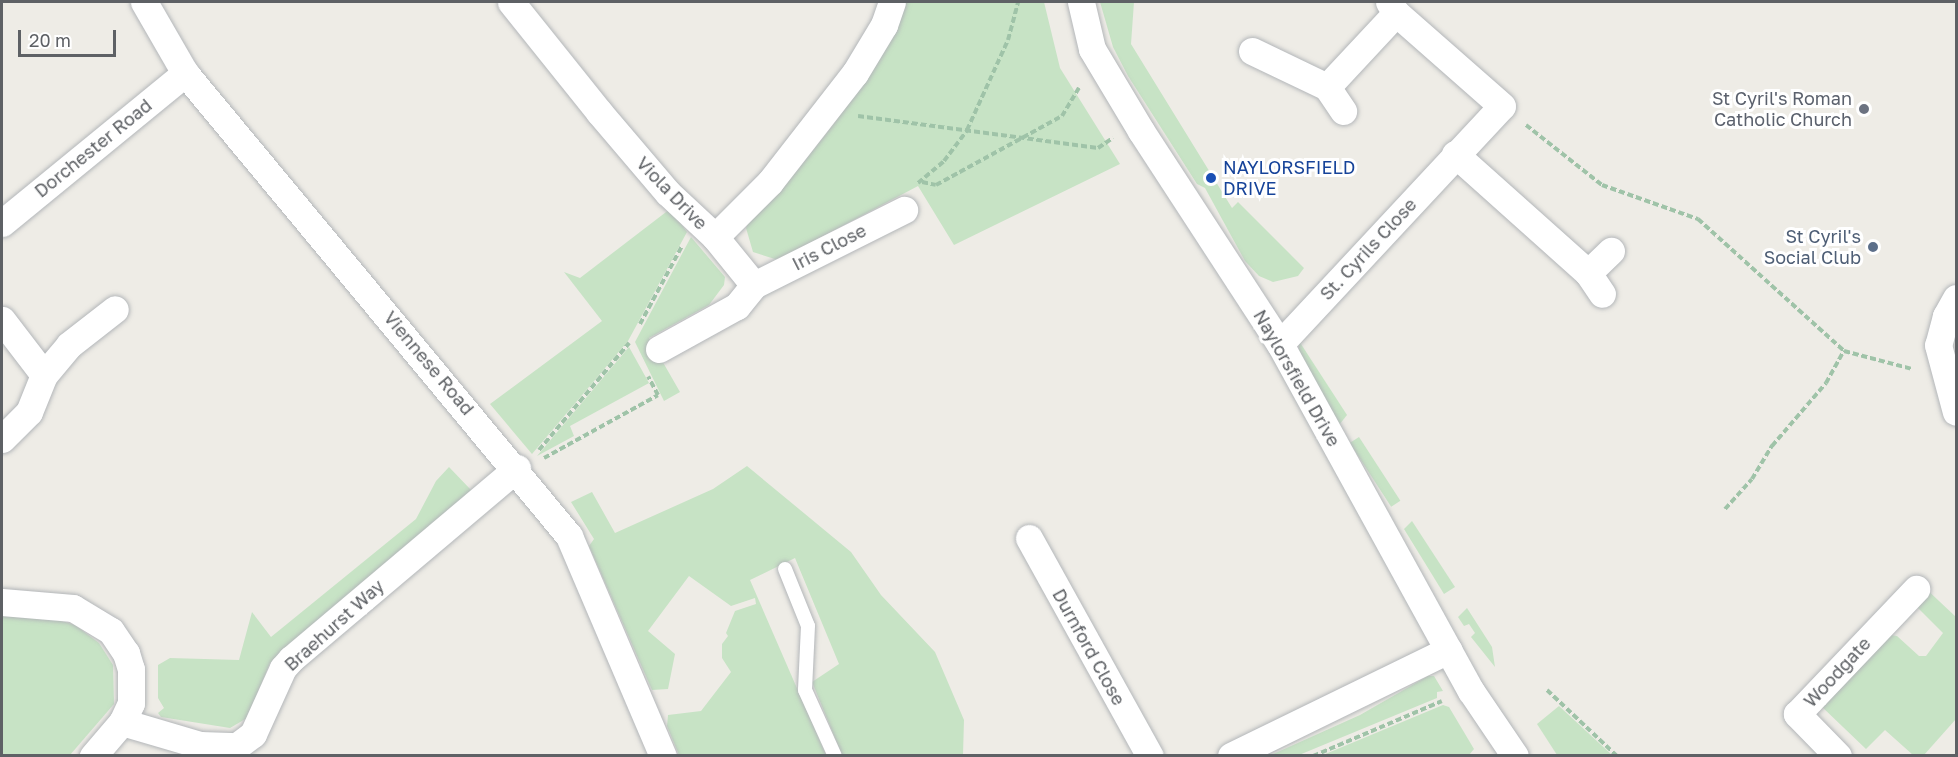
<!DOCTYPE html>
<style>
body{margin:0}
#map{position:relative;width:1958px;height:757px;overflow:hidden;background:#eeece6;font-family:"Golos Text",sans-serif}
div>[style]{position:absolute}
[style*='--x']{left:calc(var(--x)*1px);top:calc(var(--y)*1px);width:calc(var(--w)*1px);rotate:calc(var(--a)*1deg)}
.green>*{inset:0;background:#c7e3c5;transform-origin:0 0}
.path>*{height:4px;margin-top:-2px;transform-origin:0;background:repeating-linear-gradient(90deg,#9fc3a8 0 6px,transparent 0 9px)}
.roads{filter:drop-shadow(0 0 2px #b3b6b9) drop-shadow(0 0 2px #b3b6b9)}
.lane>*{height:14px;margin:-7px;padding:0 7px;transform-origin:7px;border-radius:7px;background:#fff}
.street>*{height:27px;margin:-13.5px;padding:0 13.5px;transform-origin:13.5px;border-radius:13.5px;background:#fff}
.dots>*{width:16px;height:16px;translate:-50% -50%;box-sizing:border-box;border:3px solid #fff;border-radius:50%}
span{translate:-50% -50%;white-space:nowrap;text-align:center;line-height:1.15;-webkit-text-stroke:6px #fff;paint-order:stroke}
.worship-label{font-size:18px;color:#5b616d}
.right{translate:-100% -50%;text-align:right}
.street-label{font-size:18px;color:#5e6165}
.transit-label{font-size:18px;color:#164399}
.left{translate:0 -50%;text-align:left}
.service-label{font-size:18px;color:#4e5e75}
.frame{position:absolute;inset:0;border:3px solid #5e6165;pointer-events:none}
.scale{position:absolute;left:18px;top:30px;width:98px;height:27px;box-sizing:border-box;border:3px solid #5e6165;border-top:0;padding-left:8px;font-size:18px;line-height:21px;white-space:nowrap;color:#5e6165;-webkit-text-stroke:4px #fff;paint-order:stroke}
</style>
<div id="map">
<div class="green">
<i style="clip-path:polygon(906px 2px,1044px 2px,1060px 68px,1120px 164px,954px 245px,918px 186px,778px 260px,753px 252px,746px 228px,751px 215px,796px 172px,836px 121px)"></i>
<i style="clip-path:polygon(1100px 2px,1134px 2px,1131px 44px,1232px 208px,1238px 202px,1304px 268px,1298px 276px,1273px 282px,1259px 276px,1245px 261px,1205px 188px,1197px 184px,1128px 76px,1113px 47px)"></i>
<i style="clip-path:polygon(670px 209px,687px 232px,628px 341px,532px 454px,490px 404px,602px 321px,564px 272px,580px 278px)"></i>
<i style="clip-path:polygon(691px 237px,725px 277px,724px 285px,709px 305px,649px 338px,680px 392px,664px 401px,635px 342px)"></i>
<i style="clip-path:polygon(1299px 341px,1347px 415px,1339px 425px,1299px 356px)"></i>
<i style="clip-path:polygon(629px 347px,649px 383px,570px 426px,574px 436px,537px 456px)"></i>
<i style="left:1359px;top:437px;width:76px;height:11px;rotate:57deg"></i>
<i style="clip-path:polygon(747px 466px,851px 552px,881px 595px,935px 652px,964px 720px,963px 755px,842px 755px,812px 682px,839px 664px,795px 558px,750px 580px,826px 755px,679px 755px,667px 726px,668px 715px,701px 711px,731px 672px,722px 658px,722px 644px,728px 636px,726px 633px,735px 611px,756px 604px,755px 598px,731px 606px,689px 576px,648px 631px,675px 654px,668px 689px,652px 690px,589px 546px,594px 539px,571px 502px,592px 492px,615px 533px,713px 489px)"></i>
<i style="clip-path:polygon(449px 467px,472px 491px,270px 663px,247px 718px,230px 728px,161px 717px,158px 713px,164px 708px,158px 698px,158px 665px,170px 658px,239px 660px,252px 612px,271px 637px,416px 519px,436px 481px)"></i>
<i style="clip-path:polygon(1412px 521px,1455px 587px,1444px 594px,1404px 529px)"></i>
<i style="clip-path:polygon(1922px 585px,1956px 617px,1956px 719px,1924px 755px,1913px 755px,1885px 730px,1866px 749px,1820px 705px,1883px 634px,1897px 636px,1919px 656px,1926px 656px,1943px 633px,1917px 607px)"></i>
<i style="clip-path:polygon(1467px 608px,1492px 647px,1495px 667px,1471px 637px,1475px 633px,1469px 624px,1464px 626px,1458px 617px)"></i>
<i style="clip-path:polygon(2px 616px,52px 618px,75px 625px,99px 643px,113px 665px,114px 704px,70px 755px,2px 756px)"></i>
<i style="clip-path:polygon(1428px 676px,1434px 676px,1443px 691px,1437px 692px,1437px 698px,1299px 755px,1271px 755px,1360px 715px)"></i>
<i style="clip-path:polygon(1443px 705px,1449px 707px,1474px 749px,1469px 755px,1323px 755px)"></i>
<i style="clip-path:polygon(1559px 706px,1612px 755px,1557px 755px,1537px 724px)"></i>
</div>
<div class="path">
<i style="--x:858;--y:116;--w:242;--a:7.6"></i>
<i style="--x:1098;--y:148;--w:18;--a:-34"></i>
<i style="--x:1526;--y:125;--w:97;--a:38.3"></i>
<i style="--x:1602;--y:185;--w:102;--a:19.5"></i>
<i style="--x:1698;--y:219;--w:197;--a:42.1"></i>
<i style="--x:1844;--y:351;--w:70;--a:14.8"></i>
<i style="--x:922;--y:182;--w:14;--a:12"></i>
<i style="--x:936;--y:185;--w:144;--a:-28.7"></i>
<i style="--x:1062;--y:116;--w:33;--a:-59"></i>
<i style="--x:918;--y:183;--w:34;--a:-40"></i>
<i style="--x:944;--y:161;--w:39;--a:-53"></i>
<i style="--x:967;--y:130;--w:99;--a:-65.5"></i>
<i style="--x:1008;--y:40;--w:39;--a:-75"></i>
<i style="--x:640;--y:324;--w:89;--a:-61.7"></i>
<i style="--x:539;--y:450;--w:140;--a:-49.9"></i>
<i style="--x:544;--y:458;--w:130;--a:-28.9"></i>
<i style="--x:658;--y:395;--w:21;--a:-118"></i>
<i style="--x:1725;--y:509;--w:40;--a:-48"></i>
<i style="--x:1752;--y:479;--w:39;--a:-59"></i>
<i style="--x:1772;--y:446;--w:83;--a:-49.4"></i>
<i style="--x:1826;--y:383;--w:37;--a:-61"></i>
<i style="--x:1547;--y:690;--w:96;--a:43.3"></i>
<i style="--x:1313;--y:756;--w:140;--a:-23.1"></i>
</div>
<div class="roads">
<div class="lane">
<i style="--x:785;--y:569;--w:61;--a:68"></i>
<i style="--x:808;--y:626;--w:64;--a:92.7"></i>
<i style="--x:805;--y:690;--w:72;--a:65.6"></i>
</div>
<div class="street">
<i style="--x:144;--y:2;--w:82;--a:60"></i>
<i style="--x:185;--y:73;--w:602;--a:50.33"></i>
<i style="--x:569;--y:536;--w:239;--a:66.9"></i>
<i style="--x:511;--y:2;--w:141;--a:51.3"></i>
<i style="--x:599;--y:112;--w:106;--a:49.6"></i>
<i style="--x:668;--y:193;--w:64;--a:43.1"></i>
<i style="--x:715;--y:237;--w:62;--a:50.9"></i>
<i style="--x:754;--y:285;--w:168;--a:-26.6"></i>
<i style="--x:1081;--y:2;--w:48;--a:76.8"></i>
<i style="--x:1092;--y:49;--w:96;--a:59.1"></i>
<i style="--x:1141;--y:131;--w:254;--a:56.9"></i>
<i style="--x:1280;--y:344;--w:396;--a:61.2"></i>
<i style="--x:1471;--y:691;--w:78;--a:55.9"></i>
<i style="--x:1252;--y:51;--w:83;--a:25.6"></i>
<i style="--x:1327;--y:87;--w:101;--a:-47"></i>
<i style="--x:1327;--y:87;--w:29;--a:56"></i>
<i style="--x:1455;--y:154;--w:178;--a:41.8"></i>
<i style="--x:1588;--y:273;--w:32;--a:-44"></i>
<i style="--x:2;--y:223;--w:237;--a:-39.3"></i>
<i style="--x:715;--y:237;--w:78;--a:-45"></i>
<i style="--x:770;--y:182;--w:138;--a:-52.1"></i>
<i style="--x:855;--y:73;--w:56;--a:-58.9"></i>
<i style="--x:884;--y:25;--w:24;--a:-71"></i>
<i style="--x:1588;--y:273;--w:25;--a:56"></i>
<i style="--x:1956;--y:298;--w:21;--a:119"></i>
<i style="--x:1946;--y:316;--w:30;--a:105"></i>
<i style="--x:1938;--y:345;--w:69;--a:75"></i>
<i style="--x:2;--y:320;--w:69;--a:52.6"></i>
<i style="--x:44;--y:375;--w:39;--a:-50"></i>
<i style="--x:69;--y:345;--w:58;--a:-38"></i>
<i style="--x:1280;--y:344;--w:325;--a:-47"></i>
<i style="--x:1502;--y:106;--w:141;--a:-138.7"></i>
<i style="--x:1396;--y:13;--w:13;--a:-122"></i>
<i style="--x:659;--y:349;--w:89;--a:-28.9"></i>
<i style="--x:737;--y:306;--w:27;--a:-51"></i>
<i style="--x:2;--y:439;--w:38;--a:-45"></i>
<i style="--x:29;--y:412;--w:40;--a:-68"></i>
<i style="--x:1029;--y:538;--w:249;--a:61"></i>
<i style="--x:2;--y:602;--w:71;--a:4.8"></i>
<i style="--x:73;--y:608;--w:44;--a:31.2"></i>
<i style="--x:111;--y:631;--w:27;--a:56"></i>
<i style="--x:126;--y:653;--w:17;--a:73"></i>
<i style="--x:131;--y:669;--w:34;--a:90"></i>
<i style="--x:131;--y:703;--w:21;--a:115"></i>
<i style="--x:122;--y:722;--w:45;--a:130.5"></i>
<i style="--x:122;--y:722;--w:81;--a:16.4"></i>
<i style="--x:200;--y:745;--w:37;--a:2"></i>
<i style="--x:237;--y:746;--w:20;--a:-37"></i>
<i style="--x:253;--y:734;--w:72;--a:-65.6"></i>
<i style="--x:283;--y:668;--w:12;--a:-48"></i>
<i style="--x:291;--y:659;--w:296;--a:-40.2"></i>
<i style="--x:1231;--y:756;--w:242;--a:-26"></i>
<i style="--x:1838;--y:756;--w:59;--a:-134.3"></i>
<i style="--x:1797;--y:714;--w:173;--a:-46.4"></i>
</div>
</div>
<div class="dots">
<i style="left:1864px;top:109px;background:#6b7280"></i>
<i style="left:1211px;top:178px;background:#1a4fb4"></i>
<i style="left:1873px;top:247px;background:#5c6f8a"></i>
</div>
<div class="worship-label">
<span class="right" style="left:1852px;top:109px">St Cyril's Roman<br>Catholic Church</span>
</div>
<div class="street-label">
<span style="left:93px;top:148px;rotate:-39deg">Dorchester Road</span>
<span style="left:672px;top:193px;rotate:46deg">Viola Drive</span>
<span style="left:829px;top:247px;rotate:-27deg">Iris Close</span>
<span style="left:1368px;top:249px;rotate:-47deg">St. Cyrils Close</span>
<span style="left:429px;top:363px;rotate:50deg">Viennese Road</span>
<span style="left:1297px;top:378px;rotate:60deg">Naylorsfield Drive</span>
<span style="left:334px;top:625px;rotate:-42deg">Braehurst Way</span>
<span style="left:1089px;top:647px;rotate:61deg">Durnford Close</span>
<span style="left:1837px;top:672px;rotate:-47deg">Woodgate</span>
</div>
<div class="transit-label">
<span class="left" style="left:1223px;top:178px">NAYLORSFIELD<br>DRIVE</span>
</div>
<div class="service-label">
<span class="right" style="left:1861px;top:247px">St Cyril's<br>Social Club</span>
</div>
<div class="frame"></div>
<div class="scale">20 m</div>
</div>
